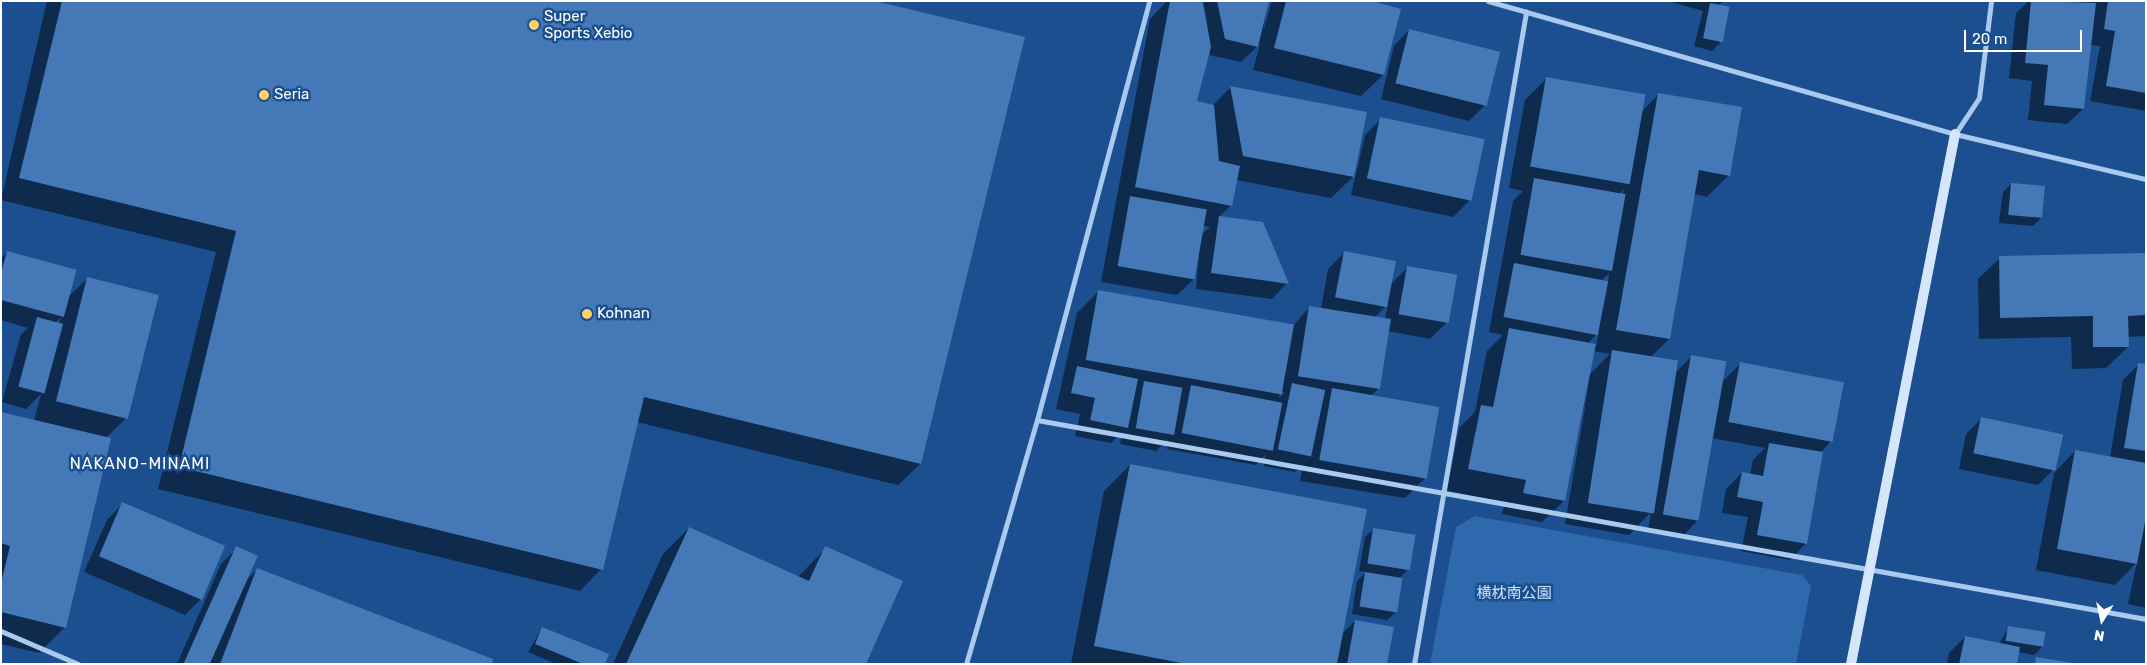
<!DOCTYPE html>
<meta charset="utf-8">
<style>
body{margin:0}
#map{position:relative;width:2147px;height:665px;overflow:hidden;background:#1b4f8f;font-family:Rubik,"Noto Sans JP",sans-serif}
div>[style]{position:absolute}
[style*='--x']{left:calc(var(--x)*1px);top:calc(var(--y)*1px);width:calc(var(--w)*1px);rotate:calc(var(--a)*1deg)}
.green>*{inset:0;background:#2e69ad}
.shadow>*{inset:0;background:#0007}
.building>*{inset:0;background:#4478b7;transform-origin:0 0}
.street>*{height:5px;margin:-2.5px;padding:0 2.5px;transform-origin:2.5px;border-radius:2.5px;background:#a9c9ee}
.secondary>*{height:10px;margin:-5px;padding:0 5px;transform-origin:5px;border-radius:5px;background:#d6e6fa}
.dots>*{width:14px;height:14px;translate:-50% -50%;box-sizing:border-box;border:2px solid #1b4f8f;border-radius:50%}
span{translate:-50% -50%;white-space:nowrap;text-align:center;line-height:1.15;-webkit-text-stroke:5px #1b4f8f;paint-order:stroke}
.poi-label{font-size:15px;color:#fff}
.left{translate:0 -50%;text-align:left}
.park-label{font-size:15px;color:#cfe3fa}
.neighbourhood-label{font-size:16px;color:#fff;letter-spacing:1px}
.frame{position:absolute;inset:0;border:2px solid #fff;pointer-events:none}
.north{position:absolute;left:2077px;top:595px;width:50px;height:50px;-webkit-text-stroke:4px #1b4f8f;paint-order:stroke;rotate:190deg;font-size:14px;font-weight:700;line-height:20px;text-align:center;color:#fff}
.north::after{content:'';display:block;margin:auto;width:18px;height:22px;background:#fff;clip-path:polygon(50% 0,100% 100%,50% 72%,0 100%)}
.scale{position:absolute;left:1964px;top:30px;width:118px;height:22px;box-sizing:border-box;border:2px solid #fff;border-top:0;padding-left:6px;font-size:15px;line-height:18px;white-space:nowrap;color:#fff;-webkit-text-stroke:4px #1b4f8f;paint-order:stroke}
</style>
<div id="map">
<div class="green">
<i style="clip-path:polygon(1475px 516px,1802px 575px,1811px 586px,1796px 664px,1430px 664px,1456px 527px)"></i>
</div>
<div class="shadow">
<i style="clip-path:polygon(47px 1px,870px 1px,920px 464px,898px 485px,637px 422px,601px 569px,580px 591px,158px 489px,216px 252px,1px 200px)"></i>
<i style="clip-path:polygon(evenodd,1167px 1px,1268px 1px,1263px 32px,1272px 1px,1367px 1px,1400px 10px,1383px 75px,1361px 96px,1253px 70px,1260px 44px,1241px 62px,1210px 55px,1209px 50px,1196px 102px,1212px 106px,1231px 87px,1355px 175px,1331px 198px,1236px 180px,1231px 205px,1219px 217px,1287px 283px,1272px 299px,1196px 289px,1200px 242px,1193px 280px,1177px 295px,1101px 282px,1150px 19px,1167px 1px,1203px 226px,1210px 227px,1201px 235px,1203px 226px)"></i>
<i style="clip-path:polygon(1668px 1px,1723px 1px,1718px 6px,1720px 43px,1712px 51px,1694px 46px,1703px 11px)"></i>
<i style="clip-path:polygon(2029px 1px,2146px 1px,2146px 111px,2090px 101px,2100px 46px,2090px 45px,2083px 109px,2067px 124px,2028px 120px,2032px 81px,2009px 78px,2016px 13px)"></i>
<i style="clip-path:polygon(1409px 30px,1499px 52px,1485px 105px,1469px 121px,1381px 99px,1394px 46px)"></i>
<i style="clip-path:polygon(evenodd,1547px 78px,1641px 112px,1659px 94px,1729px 175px,1707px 197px,1694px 194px,1669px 339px,1650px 358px,1675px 373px,1692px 356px,1721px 383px,1740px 364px,1831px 441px,1820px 453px,1805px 544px,1790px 560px,1741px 551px,1748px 517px,1722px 513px,1726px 489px,1742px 473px,1750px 475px,1753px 460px,1765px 448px,1712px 438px,1697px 521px,1682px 537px,1648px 531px,1651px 512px,1629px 535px,1565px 524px,1589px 384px,1564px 501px,1542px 522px,1502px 514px,1505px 502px,1447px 491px,1459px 428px,1475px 412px,1487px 351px,1503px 335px,1489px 332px,1513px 201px,1523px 191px,1509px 188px,1525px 100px,1547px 78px,1624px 189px,1623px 195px,1619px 194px,1624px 189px,1547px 78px,1609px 273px,1608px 282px,1601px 281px,1609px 273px,1547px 78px,1599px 332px,1596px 346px,1587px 344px,1599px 332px,1547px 78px,1593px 351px,1610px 354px,1588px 376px,1593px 351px)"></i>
<i style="clip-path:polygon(1381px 119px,1469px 201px,1453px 217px,1351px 195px,1365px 135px)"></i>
<i style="clip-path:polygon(2011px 184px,2041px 218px,2033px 226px,1999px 223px,2003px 192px)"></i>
<i style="clip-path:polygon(evenodd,7px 252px,67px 298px,88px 278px,125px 419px,106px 438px,65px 627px,39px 653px,1px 644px,1px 413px,34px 421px,41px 394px,26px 409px,2px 402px,21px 334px,28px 328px,1px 320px,1px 259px,7px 252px,61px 317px,59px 324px,55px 323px,61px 317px)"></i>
<i style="clip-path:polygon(evenodd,1344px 253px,1390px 285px,1408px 267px,1446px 323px,1430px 339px,1388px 331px,1378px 389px,1371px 396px,1427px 476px,1405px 498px,1300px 481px,1303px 464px,1295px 472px,1264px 466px,1266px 454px,1256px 465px,1167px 449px,1168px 439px,1156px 451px,1120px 444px,1122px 432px,1111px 443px,1075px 436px,1080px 414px,1056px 409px,1077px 313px,1099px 291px,1293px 326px,1310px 307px,1321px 309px,1328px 269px,1344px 253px,1388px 304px,1385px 319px,1375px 317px,1388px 304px,1344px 253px,1280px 391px,1285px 392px,1279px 398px,1280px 391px)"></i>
<i style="clip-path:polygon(2146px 255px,2146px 336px,2127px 337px,2128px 347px,2106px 368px,2072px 369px,2071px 337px,1979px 339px,1978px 279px,2000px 258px)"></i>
<i style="clip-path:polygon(2139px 364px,2146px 365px,2146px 608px,2128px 604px,2137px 562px,2115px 585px,2036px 570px,2054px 473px,2075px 451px,2110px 457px,2123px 380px)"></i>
<i style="clip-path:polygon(1982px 418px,2054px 469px,2038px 485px,1959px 469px,1966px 434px)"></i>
<i style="clip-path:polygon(1130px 465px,1341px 635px,1355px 621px,1386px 664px,1071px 664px,1104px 491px)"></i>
<i style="clip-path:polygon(122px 504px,223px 546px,201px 599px,185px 615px,84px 572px,107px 520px)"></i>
<i style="clip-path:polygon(689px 528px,798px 577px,826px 548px,865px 664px,613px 664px,663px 554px)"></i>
<i style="clip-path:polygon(1374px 529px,1407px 570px,1399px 579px,1396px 612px,1387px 620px,1352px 614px,1357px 581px,1366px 572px,1359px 571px,1365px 537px)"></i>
<i style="clip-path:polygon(237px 548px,246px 580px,258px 569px,490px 664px,177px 664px,221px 564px)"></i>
<i style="clip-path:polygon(2009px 627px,2042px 647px,2034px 655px,2018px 652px,2015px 664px,1947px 664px,1949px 653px,1965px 637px,1999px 644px)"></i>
<i style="clip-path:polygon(542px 628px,604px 664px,556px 664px,528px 652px)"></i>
</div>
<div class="building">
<i style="clip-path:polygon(62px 1px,875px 1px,1025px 37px,921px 464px,644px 397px,603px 570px,179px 467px,236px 231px,19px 178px)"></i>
<i style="clip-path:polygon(1170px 1px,1203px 2px,1211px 47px,1197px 101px,1214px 105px,1219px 161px,1240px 166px,1232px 206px,1135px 187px)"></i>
<i style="clip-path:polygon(1217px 1px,1269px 1px,1258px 47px,1225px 39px)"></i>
<i style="clip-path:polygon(1286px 1px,1372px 1px,1401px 9px,1384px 75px,1274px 48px)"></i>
<i style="clip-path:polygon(2031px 1px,2096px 3px,2084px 109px,2044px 105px,2048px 65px,2025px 63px)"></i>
<i style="clip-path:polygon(2108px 1px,2146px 1px,2146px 93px,2106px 86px,2115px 31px,2104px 29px)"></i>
<i style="left:1710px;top:3px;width:20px;height:36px;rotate:11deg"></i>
<i style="left:1409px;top:29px;width:94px;height:56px;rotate:14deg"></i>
<i style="left:1546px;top:77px;width:101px;height:91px;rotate:10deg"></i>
<i style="clip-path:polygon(1230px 86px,1367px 112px,1354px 177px,1243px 156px)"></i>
<i style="clip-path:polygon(1658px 93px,1742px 107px,1730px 176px,1699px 170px,1670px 339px,1616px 330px)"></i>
<i style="left:1380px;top:117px;width:107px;height:63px;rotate:12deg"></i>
<i style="left:1534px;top:178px;width:93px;height:78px;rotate:10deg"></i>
<i style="left:2011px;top:183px;width:34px;height:32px;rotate:5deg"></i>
<i style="left:1130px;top:196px;width:78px;height:71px;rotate:10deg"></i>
<i style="clip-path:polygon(1219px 216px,1263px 222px,1289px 284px,1211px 273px)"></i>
<i style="left:7px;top:251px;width:72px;height:49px;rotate:15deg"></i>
<i style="left:1344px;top:251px;width:53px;height:47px;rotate:11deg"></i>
<i style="clip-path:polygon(2146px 253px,2146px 315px,2128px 316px,2129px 347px,2093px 347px,2093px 316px,2000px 318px,1999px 256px)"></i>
<i style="left:1514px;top:263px;width:96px;height:55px;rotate:11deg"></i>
<i style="left:1407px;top:266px;width:51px;height:49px;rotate:10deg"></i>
<i style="left:87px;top:277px;width:74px;height:128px;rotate:14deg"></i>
<i style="left:1098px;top:290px;width:199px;height:71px;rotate:10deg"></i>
<i style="left:1309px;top:306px;width:83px;height:71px;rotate:9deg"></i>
<i style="left:37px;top:317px;width:27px;height:72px;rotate:15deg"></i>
<i style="clip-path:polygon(1509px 328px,1596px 344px,1565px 501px,1523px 493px,1526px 480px,1468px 469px,1481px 405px,1493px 407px)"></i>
<i style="left:1612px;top:350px;width:67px;height:155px;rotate:9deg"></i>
<i style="left:1691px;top:355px;width:36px;height:162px;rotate:10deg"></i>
<i style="left:1740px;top:362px;width:106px;height:61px;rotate:11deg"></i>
<i style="clip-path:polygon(2138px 363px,2146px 364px,2146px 451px,2124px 448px)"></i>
<i style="clip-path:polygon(1077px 366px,1138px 379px,1128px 428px,1090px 420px,1095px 398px,1071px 393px)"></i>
<i style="left:1144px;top:381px;width:39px;height:48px;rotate:10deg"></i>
<i style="left:1292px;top:383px;width:34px;height:68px;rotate:12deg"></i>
<i style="left:1191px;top:385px;width:93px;height:49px;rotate:11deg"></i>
<i style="left:1332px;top:388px;width:109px;height:73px;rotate:10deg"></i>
<i style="clip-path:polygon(1px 412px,111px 438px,66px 628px,1px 612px,1px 583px,10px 546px,1px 543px)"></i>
<i style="left:1981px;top:417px;width:84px;height:37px;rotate:12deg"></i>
<i style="clip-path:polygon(1769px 443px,1823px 452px,1807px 544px,1757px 535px,1763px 502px,1737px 497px,1742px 472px,1763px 476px)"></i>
<i style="clip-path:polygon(2075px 450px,2146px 463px,2146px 517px,2137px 564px,2057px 549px)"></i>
<i style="clip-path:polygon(1130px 464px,1367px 509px,1337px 664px,1186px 664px,1094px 646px)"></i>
<i style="left:122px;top:502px;width:112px;height:59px;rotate:23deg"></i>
<i style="clip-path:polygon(689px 527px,809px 581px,825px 546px,903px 581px,866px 664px,626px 664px)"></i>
<i style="left:1373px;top:528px;width:43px;height:36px;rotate:9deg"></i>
<i style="left:236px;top:546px;width:24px;height:129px;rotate:24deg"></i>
<i style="clip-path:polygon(257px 568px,493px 659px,492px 664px,220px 664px)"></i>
<i style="left:1365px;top:572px;width:38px;height:35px;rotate:9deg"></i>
<i style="clip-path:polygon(1355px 620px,1394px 627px,1387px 664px,1347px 664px)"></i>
<i style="left:2008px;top:626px;width:38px;height:15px;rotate:9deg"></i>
<i style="clip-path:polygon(542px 627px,609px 654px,605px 664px,583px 664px,535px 644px)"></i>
<i style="clip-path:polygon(1965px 636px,2020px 647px,2017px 664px,1959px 664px)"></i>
<i style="clip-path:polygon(2036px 657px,2073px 663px,2072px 664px,2035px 664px)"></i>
</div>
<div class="street">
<i style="--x:1488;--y:1;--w:486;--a:15.9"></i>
<i style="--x:1955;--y:134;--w:196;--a:13.3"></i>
<i style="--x:1955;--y:134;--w:43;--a:-56.3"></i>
<i style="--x:1979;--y:98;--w:98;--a:-82.9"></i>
<i style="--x:1037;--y:420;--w:1127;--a:10.17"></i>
<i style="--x:1;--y:631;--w:84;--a:23.2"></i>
<i style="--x:966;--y:664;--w:254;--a:-73.8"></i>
<i style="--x:1037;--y:420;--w:434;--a:-75"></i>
<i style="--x:1414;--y:664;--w:662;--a:-80.25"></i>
</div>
<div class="secondary">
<i style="--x:1851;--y:664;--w:540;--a:-78.9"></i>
</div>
<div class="dots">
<i style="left:534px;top:25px;background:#ffd166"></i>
<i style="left:264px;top:95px;background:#ffd166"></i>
<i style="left:587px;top:314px;background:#ffd166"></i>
</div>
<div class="poi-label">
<span class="left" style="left:544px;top:25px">Super<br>Sports Xebio</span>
<span class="left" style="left:274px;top:95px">Seria</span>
<span class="left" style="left:597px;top:314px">Kohnan</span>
</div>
<div class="park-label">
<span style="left:1514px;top:594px">横枕南公園</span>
</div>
<div class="neighbourhood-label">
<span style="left:140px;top:464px">NAKANO-MINAMI</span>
</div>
<div class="frame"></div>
<div class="north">N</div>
<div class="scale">20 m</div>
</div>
